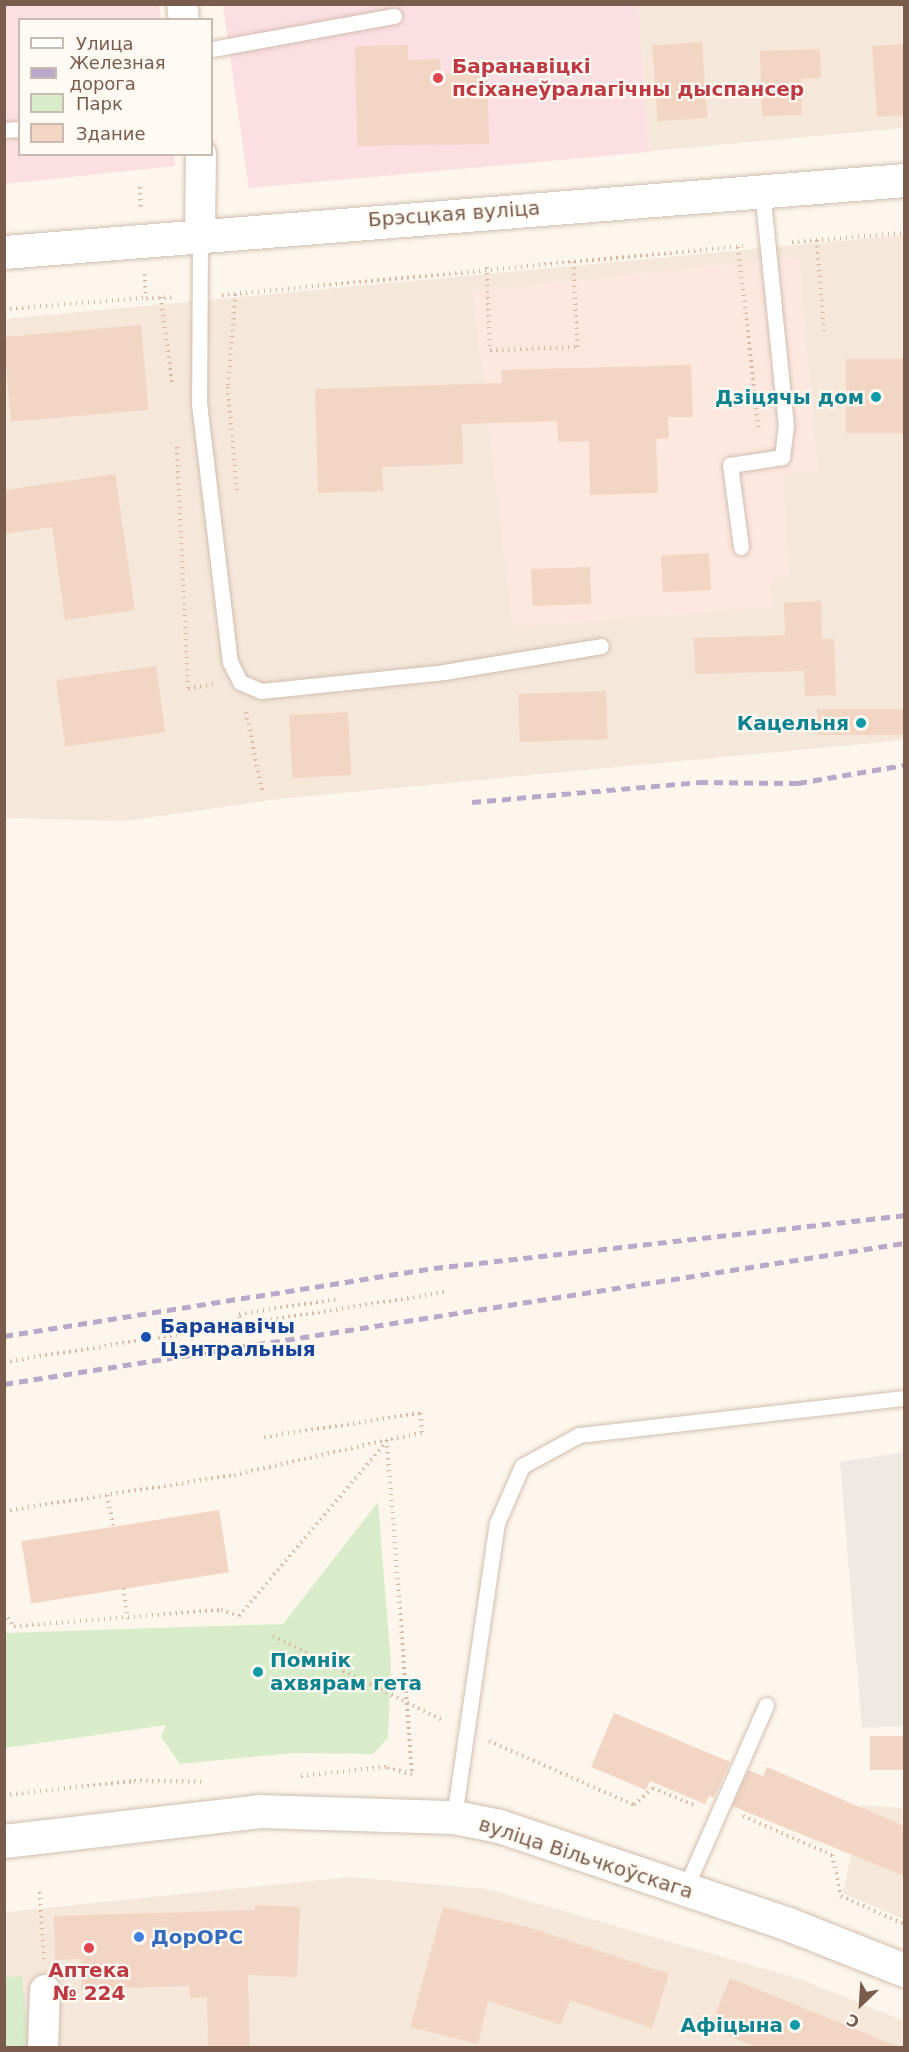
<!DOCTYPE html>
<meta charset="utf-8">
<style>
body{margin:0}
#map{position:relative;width:909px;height:2052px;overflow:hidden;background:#fdf6ec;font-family:"DejaVu Sans",sans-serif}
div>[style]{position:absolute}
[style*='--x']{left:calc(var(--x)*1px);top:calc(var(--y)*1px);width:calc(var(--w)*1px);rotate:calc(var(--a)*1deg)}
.residential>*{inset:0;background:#f5e8da}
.commercial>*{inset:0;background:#fde8e0}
.industrial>*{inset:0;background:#efe9e4}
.medical>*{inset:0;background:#fbdfe3}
.green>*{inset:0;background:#d8ecc9}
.building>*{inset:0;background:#f3d5c3;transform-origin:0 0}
.path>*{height:4px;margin-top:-2px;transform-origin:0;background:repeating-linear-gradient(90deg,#d9b8a5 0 1.5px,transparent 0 6px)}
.roads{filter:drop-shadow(0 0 2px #d1beb0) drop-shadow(0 0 2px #d1beb0)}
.service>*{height:15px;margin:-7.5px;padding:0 7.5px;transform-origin:7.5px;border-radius:7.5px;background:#fff}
.minor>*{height:30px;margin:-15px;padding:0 15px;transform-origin:15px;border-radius:15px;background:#fff}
.secondary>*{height:33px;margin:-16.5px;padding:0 16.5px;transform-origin:16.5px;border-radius:16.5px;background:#fff}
.rail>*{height:4.5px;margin-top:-2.25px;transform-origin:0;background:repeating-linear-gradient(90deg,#b9a8c9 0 9px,transparent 0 15px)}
.dots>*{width:16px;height:16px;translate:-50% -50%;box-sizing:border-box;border:3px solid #fffaf3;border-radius:50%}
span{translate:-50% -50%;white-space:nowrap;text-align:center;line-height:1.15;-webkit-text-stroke:4.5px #fffaf3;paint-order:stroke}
.health-label{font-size:20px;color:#be3a42;font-weight:700}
.left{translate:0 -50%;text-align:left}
.street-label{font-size:20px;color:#7a5c4d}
.culture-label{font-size:20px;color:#0d838f;font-weight:700}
.right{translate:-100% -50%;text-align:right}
.transit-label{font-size:20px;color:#164399;font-weight:700}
.shop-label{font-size:20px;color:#366cbe;font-weight:700}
.frame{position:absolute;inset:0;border:6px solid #7a5c4d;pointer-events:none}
.legend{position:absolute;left:18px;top:18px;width:195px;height:138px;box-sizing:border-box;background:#fffaf3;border:2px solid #cabbb1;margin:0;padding:8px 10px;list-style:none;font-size:18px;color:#7a5c4d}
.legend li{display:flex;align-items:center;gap:12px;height:30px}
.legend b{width:30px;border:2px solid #cabbb1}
.north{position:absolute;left:831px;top:1974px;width:60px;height:60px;-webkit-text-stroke:4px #fffaf3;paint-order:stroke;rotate:205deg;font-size:16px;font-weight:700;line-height:24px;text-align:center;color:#7a5c4d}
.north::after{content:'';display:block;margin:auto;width:21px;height:27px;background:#7a5c4d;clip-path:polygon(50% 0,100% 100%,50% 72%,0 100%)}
</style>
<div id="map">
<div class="residential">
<i style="clip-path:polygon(223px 5px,904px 5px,904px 128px,249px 188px)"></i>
<i style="clip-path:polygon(904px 235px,904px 740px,278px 799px,126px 821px,5px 818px,5px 319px)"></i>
<i style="clip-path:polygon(861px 1805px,904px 1808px,904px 1919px,843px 1893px)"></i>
<i style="clip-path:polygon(351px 1877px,487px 1889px,800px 1979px,904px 2021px,904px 2048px,5px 2048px,5px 1912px)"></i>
</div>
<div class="commercial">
<i style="clip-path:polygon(799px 257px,818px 471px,783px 474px,789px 577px,770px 580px,774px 607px,513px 627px,472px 291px)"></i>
</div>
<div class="industrial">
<i style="clip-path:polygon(904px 1452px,904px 1726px,862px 1728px,840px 1462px)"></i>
</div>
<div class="medical">
<i style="clip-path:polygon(4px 5px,159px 5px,161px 19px,20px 20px,20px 154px,174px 155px,175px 166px,5px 184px)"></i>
<i style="clip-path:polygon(223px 5px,638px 5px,648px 152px,249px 188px)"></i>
</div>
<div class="green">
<i style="clip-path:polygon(378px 1502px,391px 1664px,388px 1738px,373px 1754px,293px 1753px,180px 1764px,161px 1737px,166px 1725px,5px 1748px,5px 1633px,283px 1624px)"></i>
<i style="clip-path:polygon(22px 1976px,29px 2047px,5px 2047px,4px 1977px)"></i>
</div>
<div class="building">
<i style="left:702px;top:42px;width:76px;height:50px;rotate:86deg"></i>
<i style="clip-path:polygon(904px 44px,904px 115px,877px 117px,872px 46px)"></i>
<i style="clip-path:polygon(408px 45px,408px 60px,440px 59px,441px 74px,487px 73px,489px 144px,357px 146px,355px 46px)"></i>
<i style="clip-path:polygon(820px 49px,821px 78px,801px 79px,802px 115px,762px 116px,760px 51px)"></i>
<i style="left:141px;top:325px;width:85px;height:138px;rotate:85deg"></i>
<i style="left:904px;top:359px;width:74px;height:58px;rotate:90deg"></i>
<i style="clip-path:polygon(691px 365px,693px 417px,668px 417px,669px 438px,656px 439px,658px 493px,590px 495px,589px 441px,558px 442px,557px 421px,462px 424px,463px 464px,382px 467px,383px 491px,318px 493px,315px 389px,502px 383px,501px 370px)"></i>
<i style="clip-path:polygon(115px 474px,135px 610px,65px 620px,52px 527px,4px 534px,4px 490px)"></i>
<i style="left:709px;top:553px;width:37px;height:48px;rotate:87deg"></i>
<i style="left:590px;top:567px;width:37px;height:59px;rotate:88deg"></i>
<i style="clip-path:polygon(821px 601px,822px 639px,834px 639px,836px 695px,805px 696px,804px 671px,695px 674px,694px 638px,785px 635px,784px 603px)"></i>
<i style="left:156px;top:666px;width:67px;height:101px;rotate:82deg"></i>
<i style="left:606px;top:691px;width:48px;height:88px;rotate:88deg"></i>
<i style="left:904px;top:709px;width:26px;height:87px;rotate:90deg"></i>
<i style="left:348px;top:712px;width:63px;height:59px;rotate:87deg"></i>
<i style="left:219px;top:1510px;width:63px;height:200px;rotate:81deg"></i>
<i style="clip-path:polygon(614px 1713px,730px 1762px,714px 1798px,709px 1796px,705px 1804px,650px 1781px,646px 1790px,591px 1767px)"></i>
<i style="left:904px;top:1736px;width:34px;height:34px;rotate:90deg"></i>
<i style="clip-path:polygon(767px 1767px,904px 1826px,904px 1876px,732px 1806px,748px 1770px,763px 1776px)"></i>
<i style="clip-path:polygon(255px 1905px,300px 1907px,297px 1977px,248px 1975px,250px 2048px,208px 2048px,207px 1997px,190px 1998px,189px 1986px,82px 1989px,81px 1959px,55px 1960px,54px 1916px,255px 1910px)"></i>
<i style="clip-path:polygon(443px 1907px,531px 1928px,669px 1974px,652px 2028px,570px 2000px,561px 2025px,488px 2001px,478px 2044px,410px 2027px)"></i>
<i style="clip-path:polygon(730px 1978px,899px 2047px,899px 2048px,759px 2048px,710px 2028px)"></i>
</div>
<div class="path">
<i style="--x:140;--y:187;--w:20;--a:87"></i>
<i style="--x:817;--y:240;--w:92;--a:85.6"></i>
<i style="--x:792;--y:242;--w:112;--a:-4.6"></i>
<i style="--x:738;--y:247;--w:185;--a:83.5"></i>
<i style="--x:487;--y:267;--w:83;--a:87.9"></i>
<i style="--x:490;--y:350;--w:87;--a:-2"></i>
<i style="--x:577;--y:347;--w:87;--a:-92.6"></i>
<i style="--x:145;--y:274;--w:24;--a:88"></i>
<i style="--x:146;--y:298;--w:29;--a:-2"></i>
<i style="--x:235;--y:294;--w:93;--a:94.3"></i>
<i style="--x:228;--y:387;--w:107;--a:85.2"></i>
<i style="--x:222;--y:295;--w:523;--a:-5.37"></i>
<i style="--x:161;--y:297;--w:90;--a:83"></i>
<i style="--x:4;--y:309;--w:142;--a:-4.4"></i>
<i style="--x:177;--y:447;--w:241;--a:87.4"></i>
<i style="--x:188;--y:688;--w:27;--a:-8"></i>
<i style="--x:246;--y:712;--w:81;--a:78.6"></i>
<i style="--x:240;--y:1324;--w:10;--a:-96"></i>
<i style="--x:239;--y:1314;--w:99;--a:-8.7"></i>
<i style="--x:4;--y:1362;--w:446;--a:-9"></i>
<i style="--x:264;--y:1437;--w:159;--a:-8.7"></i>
<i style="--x:421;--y:1413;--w:20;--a:87"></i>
<i style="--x:422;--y:1433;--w:36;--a:169"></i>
<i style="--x:387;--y:1440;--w:335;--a:85.7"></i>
<i style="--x:412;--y:1774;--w:27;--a:-165"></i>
<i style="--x:386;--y:1767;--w:88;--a:174.2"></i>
<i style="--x:107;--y:1495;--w:31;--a:79"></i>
<i style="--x:4;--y:1511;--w:233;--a:-8.9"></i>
<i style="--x:234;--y:1475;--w:157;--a:-12.9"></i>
<i style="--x:124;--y:1588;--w:32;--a:83"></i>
<i style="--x:4;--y:1613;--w:16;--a:52"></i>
<i style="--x:14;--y:1626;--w:208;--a:-4.4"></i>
<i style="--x:221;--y:1610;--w:19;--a:18"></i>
<i style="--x:239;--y:1616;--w:229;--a:-49.8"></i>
<i style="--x:273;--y:1636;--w:191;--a:26.4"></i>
<i style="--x:489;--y:1741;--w:158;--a:23.8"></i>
<i style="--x:634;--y:1805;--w:25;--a:-42"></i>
<i style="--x:653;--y:1788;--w:47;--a:22.7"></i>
<i style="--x:4;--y:1795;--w:131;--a:-6.1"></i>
<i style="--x:134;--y:1781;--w:70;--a:0.8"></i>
<i style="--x:743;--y:1816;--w:97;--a:23.7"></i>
<i style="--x:832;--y:1855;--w:42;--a:77.6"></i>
<i style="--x:841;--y:1896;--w:69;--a:24"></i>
<i style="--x:40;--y:1892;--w:68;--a:86.6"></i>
</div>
<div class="roads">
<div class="service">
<i style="--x:212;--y:49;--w:185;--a:-10.3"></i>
<i style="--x:4;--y:130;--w:16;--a:-4"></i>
<i style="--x:200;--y:233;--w:170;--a:90.3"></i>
<i style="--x:199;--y:403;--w:261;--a:83.2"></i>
<i style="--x:230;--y:662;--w:22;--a:63"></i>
<i style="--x:240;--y:682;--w:23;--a:23"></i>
<i style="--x:261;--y:691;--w:184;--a:-5.9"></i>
<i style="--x:444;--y:672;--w:159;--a:-9.4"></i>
<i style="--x:741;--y:547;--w:83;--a:-97.6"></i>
<i style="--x:730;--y:465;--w:53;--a:-8.7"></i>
<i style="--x:782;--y:457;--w:31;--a:-83"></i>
<i style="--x:786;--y:426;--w:236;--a:-95.8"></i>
<i style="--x:454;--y:1817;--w:297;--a:-81.7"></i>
<i style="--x:497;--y:1523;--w:62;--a:-66.3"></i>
<i style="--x:522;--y:1466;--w:65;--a:-28.5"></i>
<i style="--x:579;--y:1435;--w:327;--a:-6.5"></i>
<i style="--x:685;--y:1889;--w:201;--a:-66.2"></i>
</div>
<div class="minor">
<i style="--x:182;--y:4;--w:16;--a:83"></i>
<i style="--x:200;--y:233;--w:79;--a:-89.3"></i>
<i style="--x:43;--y:2048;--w:58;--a:-88"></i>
</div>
<div class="secondary">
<i style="--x:4;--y:252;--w:903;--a:-4.57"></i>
<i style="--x:4;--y:1841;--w:257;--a:-6.7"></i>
<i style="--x:259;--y:1811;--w:195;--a:1.8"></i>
<i style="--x:454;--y:1817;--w:46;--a:11.3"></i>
<i style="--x:499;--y:1826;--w:305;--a:18.7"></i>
<i style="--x:788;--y:1924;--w:125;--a:21.6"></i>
</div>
</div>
<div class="rail">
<i style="--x:472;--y:802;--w:228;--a:-5"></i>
<i style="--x:699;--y:782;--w:99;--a:0.6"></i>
<i style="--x:798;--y:783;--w:108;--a:-9.6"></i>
<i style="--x:4;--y:1336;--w:435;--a:-9"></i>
<i style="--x:434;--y:1268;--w:473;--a:-6.4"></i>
<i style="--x:4;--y:1384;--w:911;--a:-8.9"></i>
</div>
<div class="dots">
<i style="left:438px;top:78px;background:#e0444e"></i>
<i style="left:876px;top:397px;background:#0f9aa8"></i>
<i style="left:861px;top:723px;background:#0f9aa8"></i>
<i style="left:146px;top:1337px;background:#1a4fb4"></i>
<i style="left:258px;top:1672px;background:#0f9aa8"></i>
<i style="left:139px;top:1937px;background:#3f7fe0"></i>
<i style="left:89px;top:1948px;background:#e0444e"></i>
<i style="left:795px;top:2025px;background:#0f9aa8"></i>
</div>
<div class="health-label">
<span class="left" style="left:452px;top:78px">Баранавіцкі<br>псіханеўралагічны дыспансер</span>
<span style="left:89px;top:1982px">Аптека<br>№ 224</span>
</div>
<div class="street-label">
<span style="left:454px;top:214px;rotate:-4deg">Брэсцкая вуліца</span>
<span style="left:586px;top:1858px;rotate:18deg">вуліца Вільчкоўскага</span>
</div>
<div class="culture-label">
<span class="right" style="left:864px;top:397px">Дзіцячы дом</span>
<span class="right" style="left:849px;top:723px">Кацельня</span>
<span class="left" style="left:270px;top:1672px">Помнік<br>ахвярам гета</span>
<span class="right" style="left:783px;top:2025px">Афіцына</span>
</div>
<div class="transit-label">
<span class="left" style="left:160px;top:1338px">Баранавічы<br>Цэнтральныя</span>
</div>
<div class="shop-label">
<span class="left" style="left:151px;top:1937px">ДорОРС</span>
</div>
<div class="frame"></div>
<ul class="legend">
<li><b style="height:8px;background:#fff"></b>Улица</li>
<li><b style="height:8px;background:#b9a8c9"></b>Железная дорога</li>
<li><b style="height:16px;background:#d8ecc9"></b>Парк</li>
<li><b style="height:16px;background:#f3d5c3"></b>Здание</li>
</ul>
<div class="north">С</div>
</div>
